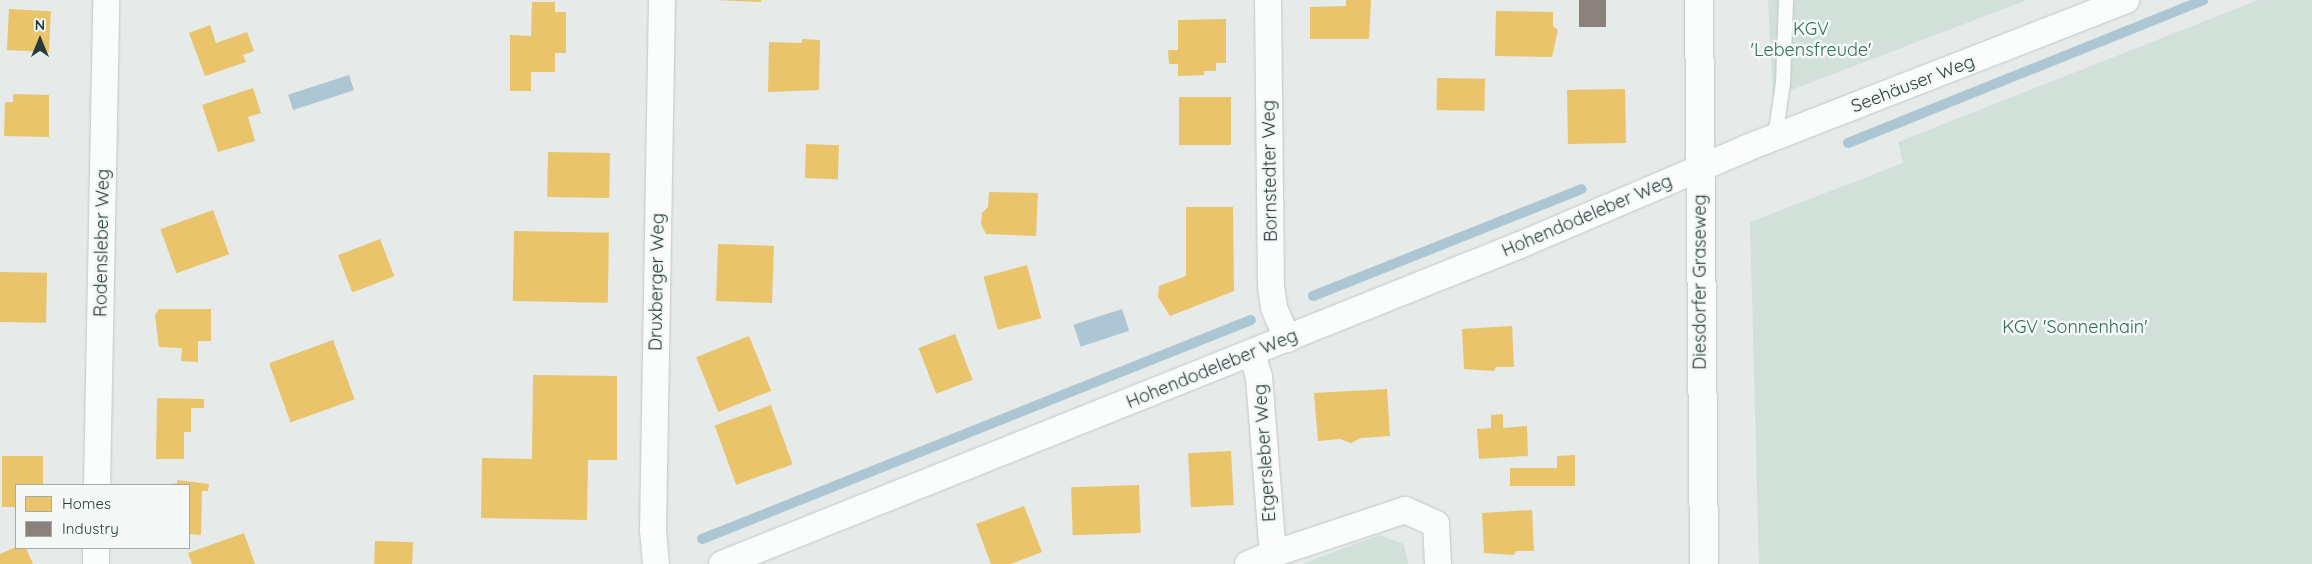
<!DOCTYPE html>
<meta charset="utf-8">
<style>
body{margin:0}
#map{position:relative;width:2312px;height:564px;overflow:hidden;background:#e6eae9;font-family:Quicksand,sans-serif}
div>[style]{position:absolute}
[style*='--x']{left:calc(var(--x)*1px);top:calc(var(--y)*1px);width:calc(var(--w)*1px);rotate:calc(var(--a)*1deg)}
.green>*{inset:0;background:#d1e1d9}
.water>*{inset:0;background:#acc6d3;transform-origin:0 0}
.homes>*{inset:0;background:#e9c46a;transform-origin:0 0}
.industry>*{inset:0;background:#8a817c;transform-origin:0 0}
.stream>*{height:10px;margin:-5px;padding:0 5px;transform-origin:5px;border-radius:5px;background:#acc6d3}
.roads{filter:drop-shadow(0 0 1px #c3c7c6) drop-shadow(0 0 1px #c3c7c6)}
.lane>*{height:14px;margin:-7px;padding:0 7px;transform-origin:7px;border-radius:7px;background:#fbfcfc}
.street>*{height:26px;margin:-13px;padding:0 13px;transform-origin:13px;border-radius:13px;background:#fbfcfc}
.secondary>*{height:28px;margin:-14px;padding:0 14px;transform-origin:14px;border-radius:14px;background:#fbfcfc}
span{translate:-50% -50%;white-space:nowrap;text-align:center;line-height:1.15;-webkit-text-stroke:5px #f4f8f7;paint-order:stroke}
.park-label{font-size:18px;color:#346d56}
.street-label{font-size:18px;color:#253b3a}
.legend{position:absolute;left:15px;top:484px;width:175px;height:65px;box-sizing:border-box;background:#f4f8f7;border:1px solid #a1acab;margin:0;padding:6px 9px;list-style:none;font-size:15px;color:#253b3a}
.legend li{display:flex;align-items:center;gap:10px;height:25px}
.legend b{width:25px;border:1px solid #a1acab}
.north{position:absolute;left:15px;top:15px;width:50px;height:50px;-webkit-text-stroke:4px #f4f8f7;paint-order:stroke;rotate:0deg;font-size:14px;font-weight:700;line-height:20px;text-align:center;color:#253b3a}
.north::after{content:'';display:block;margin:auto;width:18px;height:22px;background:#253b3a;clip-path:polygon(50% 0,100% 100%,50% 72%,0 100%)}
</style>
<div id="map">
<div class="green">
<i style="clip-path:polygon(1768px 0,2027px 0,1773px 97px)"></i>
<i style="clip-path:polygon(2258px 0,2312px 0,2312px 564px,1759px 564px,1750px 222px,1903px 163px,1898px 142px)"></i>
<i style="clip-path:polygon(1379px 535px,1404px 544px,1408px 564px,1302px 564px)"></i>
</div>
<div class="water">
<i style="left:349px;top:75px;width:16px;height:64px;rotate:72deg"></i>
<i style="left:1122px;top:309px;width:23px;height:51px;rotate:72deg"></i>
</div>
<div class="homes">
<i style="clip-path:polygon(715px 0,761px 0,761px 2px)"></i>
<i style="clip-path:polygon(1346px 0,1371px 0,1369px 39px,1310px 39px,1310px 7px,1346px 6px)"></i>
<i style="clip-path:polygon(532px 2px,555px 2px,555px 12px,566px 12px,566px 53px,555px 53px,555px 72px,531px 72px,531px 91px,510px 91px,510px 35px,531px 36px)"></i>
<i style="left:9px;top:9px;width:42px;height:41px;rotate:3deg"></i>
<i style="clip-path:polygon(1496px 11px,1553px 12px,1553px 26px,1558px 30px,1552px 57px,1495px 56px)"></i>
<i style="clip-path:polygon(1226px 19px,1226px 63px,1216px 63px,1216px 71px,1204px 71px,1204px 75px,1178px 76px,1178px 64px,1169px 64px,1168px 50px,1178px 50px,1178px 20px)"></i>
<i style="clip-path:polygon(210px 25px,216px 43px,247px 32px,254px 51px,243px 55px,246px 62px,205px 76px,189px 33px)"></i>
<i style="clip-path:polygon(802px 39px,820px 40px,819px 90px,768px 92px,769px 42px,802px 43px)"></i>
<i style="left:1437px;top:78px;width:48px;height:32px;rotate:1deg"></i>
<i style="clip-path:polygon(253px 88px,261px 113px,248px 117px,255px 141px,218px 152px,202px 105px)"></i>
<i style="left:1625px;top:89px;width:54px;height:58px;rotate:89deg"></i>
<i style="clip-path:polygon(13px 94px,49px 95px,49px 137px,4px 136px,5px 102px,13px 102px)"></i>
<i style="left:1179px;top:97px;width:52px;height:48px"></i>
<i style="left:806px;top:144px;width:33px;height:34px;rotate:2deg"></i>
<i style="left:548px;top:152px;width:62px;height:45px;rotate:1deg"></i>
<i style="clip-path:polygon(989px 192px,1038px 193px,1036px 236px,986px 234px,981px 224px,982px 213px,988px 207px)"></i>
<i style="clip-path:polygon(1186px 207px,1233px 207px,1234px 291px,1170px 316px,1158px 297px,1159px 286px,1186px 276px)"></i>
<i style="left:213px;top:210px;width:47px;height:56px;rotate:70deg"></i>
<i style="left:514px;top:231px;width:95px;height:70px;rotate:1deg"></i>
<i style="left:380px;top:239px;width:40px;height:45px;rotate:69deg"></i>
<i style="left:718px;top:244px;width:56px;height:57px;rotate:2deg"></i>
<i style="left:1027px;top:265px;width:55px;height:45px;rotate:75deg"></i>
<i style="left:0;top:272px;width:47px;height:50px;rotate:1deg"></i>
<i style="clip-path:polygon(159px 309px,211px 309px,211px 341px,198px 341px,198px 362px,181px 361px,182px 348px,159px 347px,155px 315px)"></i>
<i style="clip-path:polygon(1512px 326px,1514px 367px,1496px 367px,1494px 371px,1464px 369px,1462px 329px)"></i>
<i style="left:955px;top:334px;width:49px;height:39px;rotate:69deg"></i>
<i style="left:749px;top:336px;width:59px;height:57px;rotate:68deg"></i>
<i style="left:333px;top:340px;width:63px;height:68px;rotate:70deg"></i>
<i style="clip-path:polygon(533px 375px,617px 376px,617px 460px,588px 460px,587px 520px,481px 518px,482px 458px,532px 459px)"></i>
<i style="clip-path:polygon(1387px 389px,1390px 436px,1361px 438px,1351px 443px,1340px 439px,1318px 441px,1314px 393px)"></i>
<i style="clip-path:polygon(157px 398px,204px 399px,204px 408px,191px 408px,191px 432px,184px 432px,184px 459px,156px 459px)"></i>
<i style="left:771px;top:405px;width:63px;height:60px;rotate:70deg"></i>
<i style="clip-path:polygon(1503px 414px,1503px 428px,1527px 426px,1528px 456px,1479px 459px,1477px 429px,1491px 428px,1491px 415px)"></i>
<i style="left:1231px;top:451px;width:54px;height:43px;rotate:87deg"></i>
<i style="clip-path:polygon(1575px 455px,1575px 486px,1510px 486px,1510px 468px,1557px 468px,1557px 456px)"></i>
<i style="clip-path:polygon(2px 456px,43px 456px,43px 485px,16px 485px,16px 507px,2px 507px)"></i>
<i style="clip-path:polygon(177px 480px,209px 484px,208px 491px,202px 491px,201px 535px,189px 534px,189px 485px,166px 485px,177px 483px)"></i>
<i style="left:1139px;top:485px;width:48px;height:68px;rotate:88deg"></i>
<i style="clip-path:polygon(1024px 506px,1042px 552px,1011px 564px,991px 564px,976px 524px)"></i>
<i style="clip-path:polygon(1532px 510px,1534px 551px,1516px 551px,1514px 555px,1484px 553px,1482px 513px)"></i>
<i style="clip-path:polygon(244px 533px,255px 564px,192px 564px,188px 553px)"></i>
<i style="left:375px;top:541px;width:38px;height:23px;rotate:2deg"></i>
<i style="clip-path:polygon(16px 547px,26px 548px,33px 564px,0 564px,0 554px)"></i>
</div>
<div class="industry">
<i style="left:1579px;top:0;width:27px;height:27px"></i>
</div>
<div class="stream">
<i style="--x:1848;--y:143;--w:383;--a:-21.9"></i>
<i style="--x:1313;--y:296;--w:289;--a:-21.7"></i>
<i style="--x:702;--y:539;--w:591;--a:-21.75"></i>
</div>
<div class="roads">
<div class="lane">
<i style="--x:1775;--y:138;--w:56;--a:-81.7"></i>
<i style="--x:1783;--y:83;--w:83;--a:-87.9"></i>
</div>
<div class="street">
<i style="--x:1268;--y:0;--w:286;--a:89.4"></i>
<i style="--x:1271;--y:286;--w:22;--a:82"></i>
<i style="--x:1274;--y:308;--w:34;--a:67"></i>
<i style="--x:1252;--y:353;--w:25;--a:74"></i>
<i style="--x:1259;--y:377;--w:178;--a:85.5"></i>
<i style="--x:1273;--y:554;--w:139;--a:-18.4"></i>
<i style="--x:1405;--y:510;--w:34;--a:24"></i>
<i style="--x:1436;--y:524;--w:40;--a:87.1"></i>
<i style="--x:97;--y:485;--w:485;--a:-88.9"></i>
<i style="--x:96;--y:564;--w:16;--a:-90"></i>
<i style="--x:656;--y:564;--w:34;--a:-95"></i>
<i style="--x:653;--y:530;--w:530;--a:-89.03"></i>
<i style="--x:722;--y:564;--w:859;--a:-21.79"></i>
<i style="--x:1520;--y:245;--w:247;--a:-23.1"></i>
<i style="--x:1747;--y:148;--w:407;--a:-21.3"></i>
<i style="--x:1248;--y:564;--w:27;--a:-22"></i>
</div>
<div class="secondary">
<i style="--x:1699;--y:0;--w:564;--a:89.49"></i>
</div>
</div>
<div class="park-label">
<span style="left:1811px;top:40px">KGV<br>'Lebensfreude'</span>
<span style="left:2075px;top:327px">KGV 'Sonnenhain'</span>
</div>
<div class="street-label">
<span style="left:1913px;top:84px;rotate:-21deg">Seehäuser Weg</span>
<span style="left:1270px;top:171px;rotate:-91deg">Bornstedter Weg</span>
<span style="left:1587px;top:216px;rotate:-23deg">Hohendodeleber Weg</span>
<span style="left:102px;top:243px;rotate:-89deg">Rodensleber Weg</span>
<span style="left:657px;top:282px;rotate:-89deg">Druxberger Weg</span>
<span style="left:1700px;top:282px;rotate:-90deg">Diesdorfer Graseweg</span>
<span style="left:1212px;top:369px;rotate:-22deg">Hohendodeleber Weg</span>
<span style="left:1265px;top:453px;rotate:-94deg">Etgersleber Weg</span>
</div>
<ul class="legend">
<li><b style="height:14px;background:#e9c46a"></b>Homes</li>
<li><b style="height:14px;background:#8a817c"></b>Industry</li>
</ul>
<div class="north">N</div>
</div>
